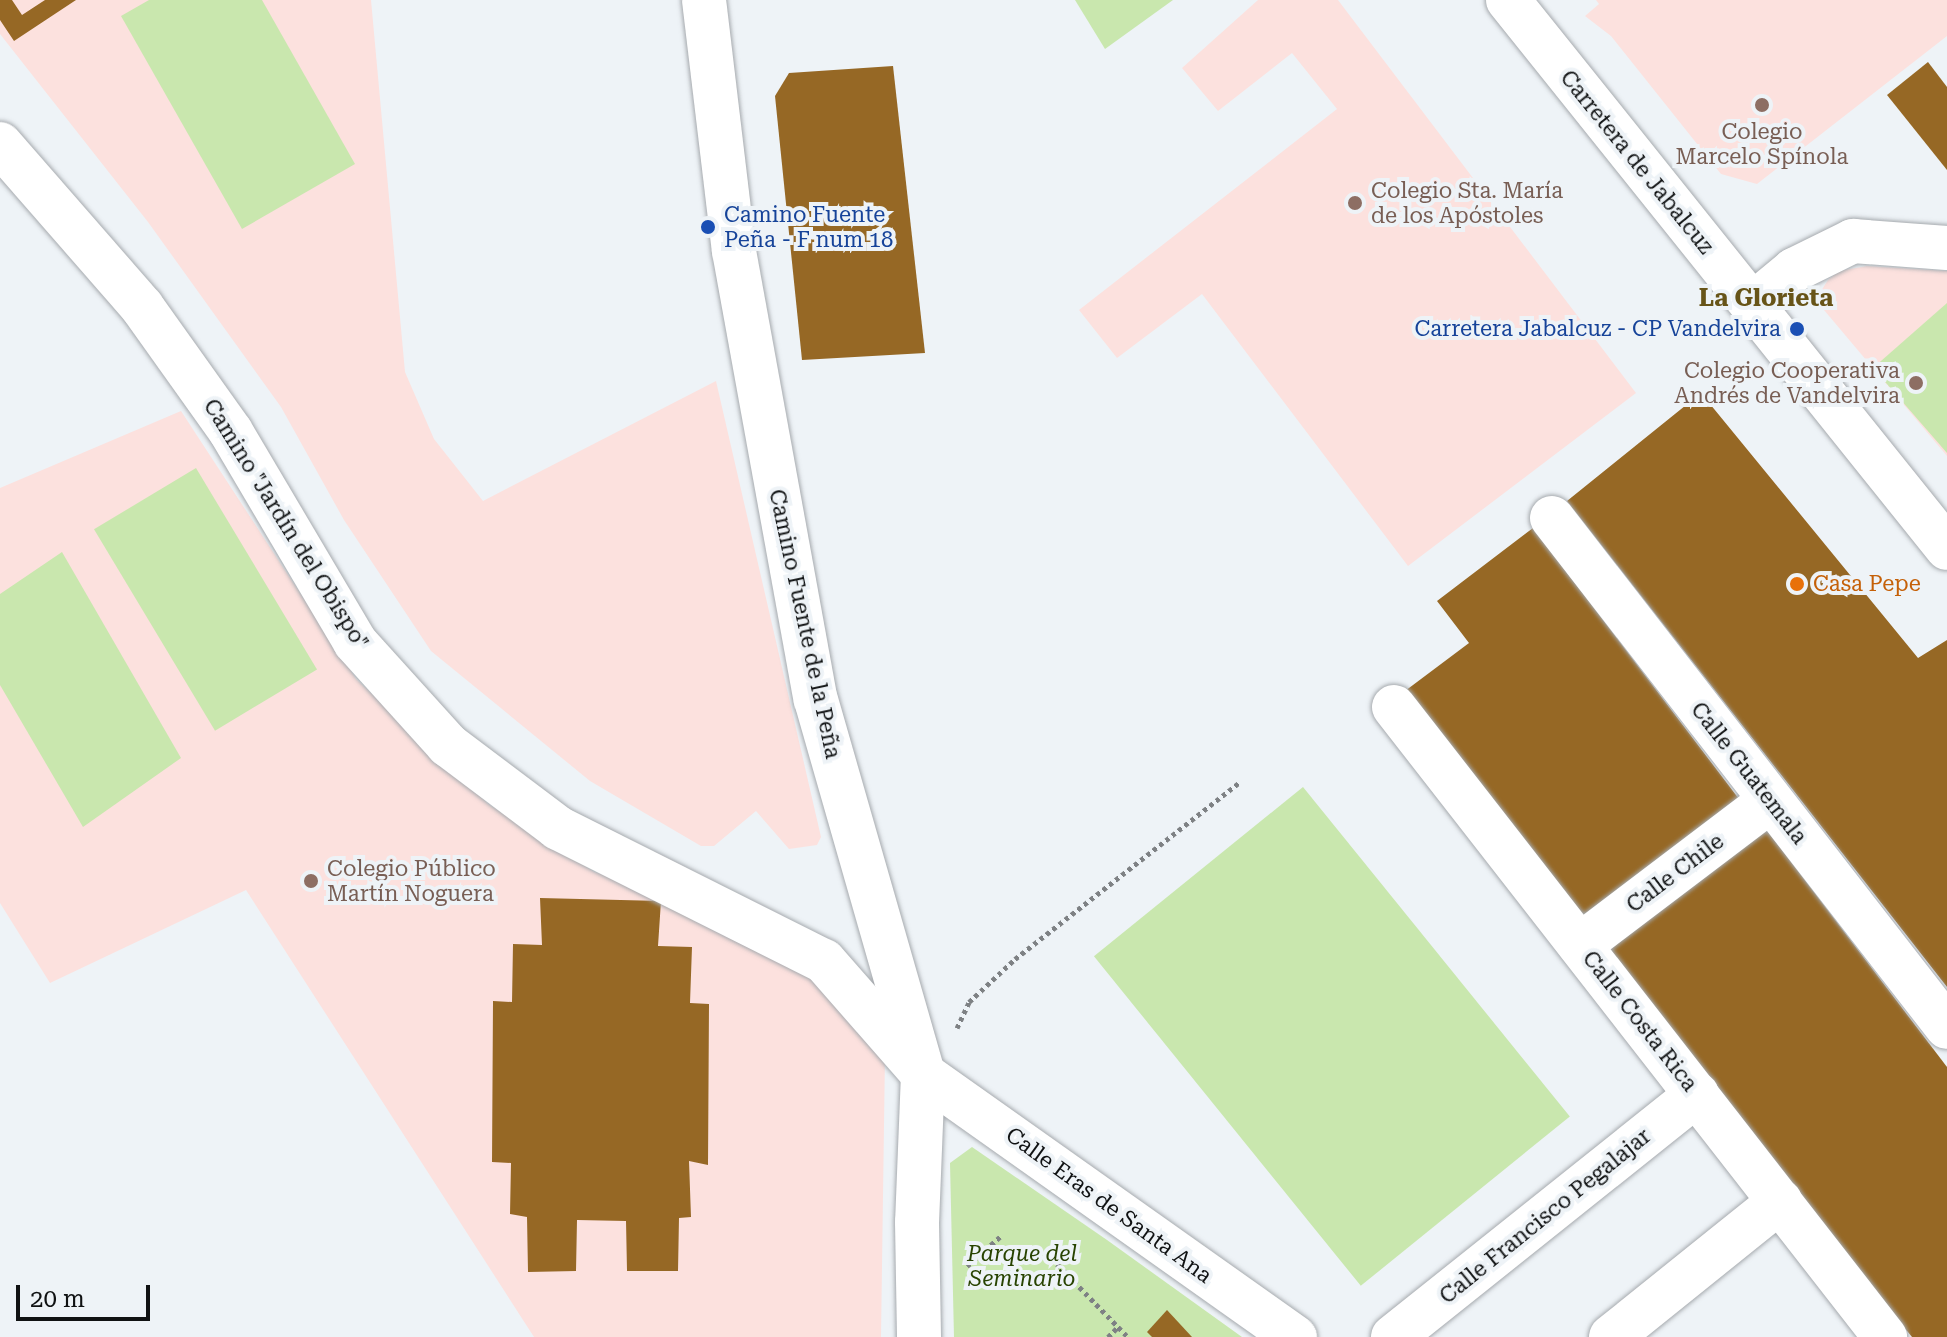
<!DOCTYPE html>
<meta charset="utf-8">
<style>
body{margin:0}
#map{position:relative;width:1947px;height:1337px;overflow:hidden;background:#eef3f7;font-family:"Roboto Serif",serif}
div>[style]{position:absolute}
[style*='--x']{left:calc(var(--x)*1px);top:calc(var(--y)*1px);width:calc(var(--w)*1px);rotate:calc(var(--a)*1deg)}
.education>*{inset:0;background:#fce1de}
.green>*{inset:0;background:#c9e7ae;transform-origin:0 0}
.building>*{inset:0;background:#966825}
.path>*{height:5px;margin-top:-2.5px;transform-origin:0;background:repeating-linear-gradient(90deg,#7e8184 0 4px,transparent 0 8px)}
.roads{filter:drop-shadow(0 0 2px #a6aaae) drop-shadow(0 0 2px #a6aaae)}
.minor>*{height:44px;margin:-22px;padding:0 22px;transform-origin:22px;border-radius:22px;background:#fff}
.dots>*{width:22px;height:22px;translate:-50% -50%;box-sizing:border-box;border:4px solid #eef3f7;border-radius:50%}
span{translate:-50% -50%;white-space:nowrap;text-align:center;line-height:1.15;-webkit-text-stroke:8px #eef3f7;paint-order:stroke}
.education-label{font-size:22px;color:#785e54}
.left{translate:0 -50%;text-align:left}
.right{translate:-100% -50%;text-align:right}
.street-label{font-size:22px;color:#101213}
.transit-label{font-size:22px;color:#164399}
.food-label{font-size:22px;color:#c56008}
.park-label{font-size:22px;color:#284301;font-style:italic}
.neighbourhood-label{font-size:24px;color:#675418;font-weight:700}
.scale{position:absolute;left:16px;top:1285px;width:134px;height:36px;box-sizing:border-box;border:4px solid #101213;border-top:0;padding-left:10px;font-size:24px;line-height:28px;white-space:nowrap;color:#101213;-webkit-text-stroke:6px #eef3f7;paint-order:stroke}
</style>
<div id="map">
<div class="education">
<i style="clip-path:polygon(0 0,371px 0,405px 372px,434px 439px,483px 501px,716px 381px,821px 837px,817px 845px,789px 849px,756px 811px,714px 846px,701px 846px,590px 781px,431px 651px,344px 520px,281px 407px,148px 222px,0 34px)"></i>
<i style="clip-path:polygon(1258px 0,1338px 0,1636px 393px,1408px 566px,1202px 294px,1117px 358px,1079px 310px,1337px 109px,1292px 53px,1218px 111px,1182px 68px)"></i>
<i style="clip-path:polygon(1596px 0,1947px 0,1947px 36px,1757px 184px,1721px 174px,1611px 36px,1585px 16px,1599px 4px)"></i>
<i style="clip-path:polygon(1867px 266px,1947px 271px,1947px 456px,1824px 310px,1821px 291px,1828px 280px,1839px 271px)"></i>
<i style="clip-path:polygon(181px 411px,356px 679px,488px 804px,594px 872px,670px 896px,812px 970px,885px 1055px,881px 1337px,534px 1337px,246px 890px,50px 983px,0 903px,0 488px)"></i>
</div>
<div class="green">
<i style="clip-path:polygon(149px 0,262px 0,355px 164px,242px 229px,121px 16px)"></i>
<i style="clip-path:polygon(1075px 0,1173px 0,1105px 49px)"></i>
<i style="clip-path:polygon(1947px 303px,1947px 453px,1873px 368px)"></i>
<i style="left:196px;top:468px;width:235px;height:119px;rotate:59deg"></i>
<i style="clip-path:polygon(62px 552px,181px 758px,83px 827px,0 685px,0 594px)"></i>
<i style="left:1303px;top:787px;width:424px;height:269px;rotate:51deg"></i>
<i style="clip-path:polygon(972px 1147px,1107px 1240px,1242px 1337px,954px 1337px,950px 1163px)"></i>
</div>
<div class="building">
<i style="clip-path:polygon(0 0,12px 0,22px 15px,45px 0,76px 0,14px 41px,0 20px)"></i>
<i style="clip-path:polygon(1928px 62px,1947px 87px,1947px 170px,1887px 95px)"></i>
<i style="clip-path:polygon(893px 66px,925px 353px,802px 360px,775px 96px,789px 73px)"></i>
<i style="clip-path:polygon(1701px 393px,1918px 658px,1947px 640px,1947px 987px,1567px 501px)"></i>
<i style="clip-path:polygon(1533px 528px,1739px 799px,1579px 920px,1405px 691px,1469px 643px,1437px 601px)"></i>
<i style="clip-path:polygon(1765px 828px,1947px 1067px,1947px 1337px,1912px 1337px,1602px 953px)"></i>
<i style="clip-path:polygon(540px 898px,661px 901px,658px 946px,692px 947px,690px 1003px,709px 1004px,708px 1165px,689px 1161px,691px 1217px,679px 1218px,678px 1271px,627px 1271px,626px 1221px,577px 1220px,576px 1271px,528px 1272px,527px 1217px,510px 1214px,511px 1163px,492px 1162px,493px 1001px,512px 1002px,513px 944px,542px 945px)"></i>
<i style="clip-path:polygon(1167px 1310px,1192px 1337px,1152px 1337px,1147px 1332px)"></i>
</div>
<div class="path">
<i style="--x:957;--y:1028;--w:29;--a:-65"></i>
<i style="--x:969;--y:1002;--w:63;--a:-43.1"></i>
<i style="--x:1015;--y:959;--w:286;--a:-38.2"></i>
<i style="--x:1057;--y:1264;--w:102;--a:45.8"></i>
<i style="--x:967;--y:1266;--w:45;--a:-41.4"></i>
<i style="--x:1108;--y:1337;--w:14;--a:-45"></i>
</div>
<div class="roads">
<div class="minor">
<i style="--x:704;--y:0;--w:253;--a:83.2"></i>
<i style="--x:734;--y:251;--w:456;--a:79.7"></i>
<i style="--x:816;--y:700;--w:389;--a:74"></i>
<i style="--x:923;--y:1074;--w:148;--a:92.3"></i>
<i style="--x:917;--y:1222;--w:115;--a:89"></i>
<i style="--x:1508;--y:0;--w:702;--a:51.3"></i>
<i style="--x:0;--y:144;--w:216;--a:48.9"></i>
<i style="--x:142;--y:307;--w:153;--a:54.5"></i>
<i style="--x:231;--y:432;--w:244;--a:59.4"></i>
<i style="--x:355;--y:642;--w:139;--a:47.9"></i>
<i style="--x:448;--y:745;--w:138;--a:37"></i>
<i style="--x:558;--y:828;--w:297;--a:26.6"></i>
<i style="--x:824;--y:961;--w:150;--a:48.8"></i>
<i style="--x:923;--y:1074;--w:456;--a:35.3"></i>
<i style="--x:1752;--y:305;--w:55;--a:-39.8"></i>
<i style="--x:1794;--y:270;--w:66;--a:-26.2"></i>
<i style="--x:1853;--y:241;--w:94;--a:4.3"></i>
<i style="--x:1552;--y:518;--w:644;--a:52.19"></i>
<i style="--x:1394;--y:707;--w:799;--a:52.07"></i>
<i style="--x:1580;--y:945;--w:238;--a:-37.2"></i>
<i style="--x:1393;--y:1337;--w:389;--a:-38.6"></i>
<i style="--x:1611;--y:1337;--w:217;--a:-38.8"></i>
</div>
</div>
<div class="dots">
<i style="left:1762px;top:105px;background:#8d6e63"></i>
<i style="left:1355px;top:203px;background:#8d6e63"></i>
<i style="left:708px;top:227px;background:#1a4fb4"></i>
<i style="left:1797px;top:329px;background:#1a4fb4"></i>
<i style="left:1916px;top:383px;background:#8d6e63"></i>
<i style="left:1797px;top:584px;background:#e8710a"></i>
<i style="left:311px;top:881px;background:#8d6e63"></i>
</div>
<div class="education-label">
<span style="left:1762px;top:144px">Colegio<br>Marcelo Spínola</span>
<span class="left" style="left:1371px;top:203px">Colegio Sta. María<br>de los Apóstoles</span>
<span class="right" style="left:1900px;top:383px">Colegio Cooperativa<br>Andrés de Vandelvira</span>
<span class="left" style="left:327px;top:881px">Colegio Público<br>Martín Noguera</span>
</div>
<div class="street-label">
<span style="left:1637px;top:162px;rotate:51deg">Carretera de Jabalcuz</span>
<span style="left:286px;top:524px;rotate:58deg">Camino "Jardín del Obispo"</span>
<span style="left:805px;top:624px;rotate:78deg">Camino Fuente de la Peña</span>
<span style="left:1749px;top:773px;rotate:52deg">Calle Guatemala</span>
<span style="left:1675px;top:873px;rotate:-37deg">Calle Chile</span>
<span style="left:1640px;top:1021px;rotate:52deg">Calle Costa Rica</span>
<span style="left:1109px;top:1205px;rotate:36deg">Calle Eras de Santa Ana</span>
<span style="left:1545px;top:1216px;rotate:-39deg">Calle Francisco Pegalajar</span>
</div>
<div class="transit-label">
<span class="left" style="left:724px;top:227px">Camino Fuente<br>Peña - F num 18</span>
<span class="right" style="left:1781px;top:329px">Carretera Jabalcuz - CP Vandelvira</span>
</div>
<div class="food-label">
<span class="left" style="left:1813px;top:584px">Casa Pepe</span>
</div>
<div class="park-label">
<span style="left:1022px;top:1266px">Parque del<br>Seminario</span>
</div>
<div class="neighbourhood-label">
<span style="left:1766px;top:299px">La Glorieta</span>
</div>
<div class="scale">20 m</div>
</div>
